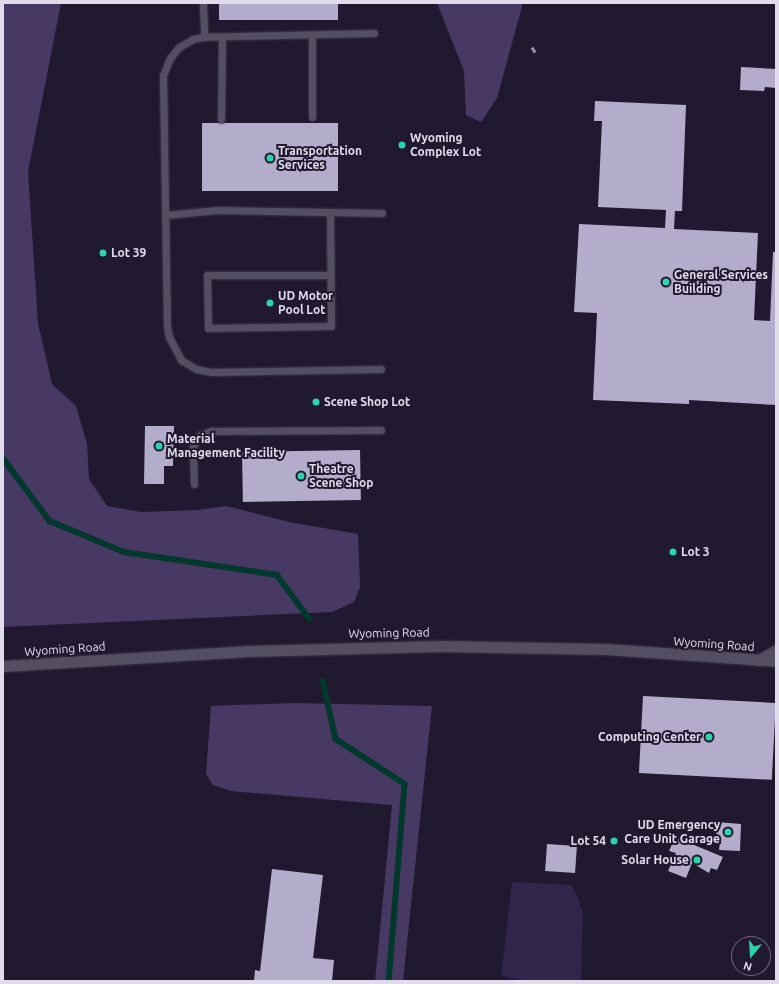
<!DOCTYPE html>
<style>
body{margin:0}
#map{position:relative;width:779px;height:984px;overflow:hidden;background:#20192f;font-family:Ubuntu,sans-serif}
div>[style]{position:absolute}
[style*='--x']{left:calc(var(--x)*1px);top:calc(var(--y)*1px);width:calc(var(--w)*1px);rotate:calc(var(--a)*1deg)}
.green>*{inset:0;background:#31254b}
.forest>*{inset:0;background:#473964}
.stream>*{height:5.5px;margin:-2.75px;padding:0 2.75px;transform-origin:2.75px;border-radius:2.75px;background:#02392c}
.building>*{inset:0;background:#b4accb;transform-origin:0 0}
.roads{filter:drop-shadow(0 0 1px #3b3449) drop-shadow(0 0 1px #3b3449)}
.service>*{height:7px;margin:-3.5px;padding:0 3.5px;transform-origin:3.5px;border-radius:3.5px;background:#534e62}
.tertiary>*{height:11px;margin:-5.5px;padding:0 5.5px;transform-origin:5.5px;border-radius:5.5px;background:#534e62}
.rail>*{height:3px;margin-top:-1.5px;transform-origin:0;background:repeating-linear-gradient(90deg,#9590a2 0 8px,transparent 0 12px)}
.dots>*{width:11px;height:11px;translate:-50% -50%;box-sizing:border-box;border:2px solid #20192f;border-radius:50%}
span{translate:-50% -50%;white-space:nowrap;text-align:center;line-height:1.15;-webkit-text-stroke:4px #20192f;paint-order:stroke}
.poi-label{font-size:12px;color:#e0dcec;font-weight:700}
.left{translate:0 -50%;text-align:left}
.right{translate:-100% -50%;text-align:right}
.street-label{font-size:12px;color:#e0dcec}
.frame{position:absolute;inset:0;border:4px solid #e0dcec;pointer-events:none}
.north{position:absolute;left:731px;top:936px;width:40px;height:40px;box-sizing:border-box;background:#20192f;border:1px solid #6d677b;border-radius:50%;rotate:198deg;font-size:11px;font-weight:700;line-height:16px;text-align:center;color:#e0dcec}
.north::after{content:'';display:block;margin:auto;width:14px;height:18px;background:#2bd5ac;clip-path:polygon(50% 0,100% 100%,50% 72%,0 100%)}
</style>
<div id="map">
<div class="green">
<i style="clip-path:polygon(512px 882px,571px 885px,578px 897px,583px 914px,581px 981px,529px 981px,501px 976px)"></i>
</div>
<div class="forest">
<i style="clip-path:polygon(3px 3px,61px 3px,28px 172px,38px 323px,52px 384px,76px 406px,87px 444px,89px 479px,107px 506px,141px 512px,197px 510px,226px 506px,289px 522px,358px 534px,360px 587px,354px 602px,332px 612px,3px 627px)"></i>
<i style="clip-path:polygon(437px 3px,523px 3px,497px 98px,481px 122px,466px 115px,464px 71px)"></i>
<i style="clip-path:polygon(294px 703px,432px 706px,403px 981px,375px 981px,392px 805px,231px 791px,213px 785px,206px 774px,211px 706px)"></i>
</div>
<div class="stream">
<i style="--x:3;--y:458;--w:79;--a:53.3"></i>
<i style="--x:50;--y:521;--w:80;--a:22.7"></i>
<i style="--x:124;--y:552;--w:155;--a:8.5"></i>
<i style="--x:277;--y:575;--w:54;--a:53.3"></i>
<i style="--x:323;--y:681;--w:59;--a:77.4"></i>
<i style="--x:336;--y:739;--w:82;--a:33.1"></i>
<i style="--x:405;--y:784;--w:198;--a:94.6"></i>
</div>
<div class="building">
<i style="left:219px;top:3px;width:119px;height:17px"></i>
<i style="clip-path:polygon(741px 67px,776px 69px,776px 88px,765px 87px,764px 91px,740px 90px)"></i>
<i style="clip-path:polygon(595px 101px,686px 105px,682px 211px,675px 211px,674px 229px,758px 233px,754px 320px,770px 321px,773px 252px,776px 252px,776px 405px,689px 400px,689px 404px,593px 400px,597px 313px,574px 312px,579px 224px,665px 228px,666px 210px,598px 207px,602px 121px,594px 121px)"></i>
<i style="left:338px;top:123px;width:68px;height:136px;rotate:90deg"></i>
<i style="clip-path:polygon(145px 426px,174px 426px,173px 466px,164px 466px,164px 484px,144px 484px)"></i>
<i style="left:360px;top:450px;width:50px;height:118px;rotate:89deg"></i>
<i style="left:643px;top:696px;width:133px;height:77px;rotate:3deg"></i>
<i style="clip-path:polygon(717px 822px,741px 824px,740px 851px,719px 850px,720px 842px,716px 841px)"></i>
<i style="clip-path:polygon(675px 837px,723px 857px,717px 870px,711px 868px,709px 873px,692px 863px,686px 878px,668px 871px,676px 853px,669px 851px)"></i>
<i style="left:547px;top:844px;width:30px;height:27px;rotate:4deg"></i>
<i style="clip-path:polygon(272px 869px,323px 875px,313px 958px,334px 960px,332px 981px,254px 981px,255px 970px,260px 971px)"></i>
</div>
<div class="roads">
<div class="service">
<i style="--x:203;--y:3;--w:34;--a:88"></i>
<i style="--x:374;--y:33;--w:170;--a:178.7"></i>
<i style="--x:204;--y:37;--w:11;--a:170"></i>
<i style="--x:193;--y:39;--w:16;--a:150"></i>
<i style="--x:179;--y:47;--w:14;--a:129"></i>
<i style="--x:170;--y:58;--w:18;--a:112"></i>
<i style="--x:163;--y:75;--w:251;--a:89.1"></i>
<i style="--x:167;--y:326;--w:11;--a:80"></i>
<i style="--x:169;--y:337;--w:26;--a:62"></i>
<i style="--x:181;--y:360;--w:17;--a:31"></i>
<i style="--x:196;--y:369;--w:15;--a:11"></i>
<i style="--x:211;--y:372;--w:170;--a:-1"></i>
<i style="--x:312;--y:117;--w:81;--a:-90"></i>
<i style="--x:221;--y:119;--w:81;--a:-89.3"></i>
<i style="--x:165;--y:215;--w:53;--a:-5.4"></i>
<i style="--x:218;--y:210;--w:164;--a:1"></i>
<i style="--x:329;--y:275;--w:122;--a:180"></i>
<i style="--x:207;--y:275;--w:53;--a:88.9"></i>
<i style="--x:208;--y:328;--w:123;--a:-0.9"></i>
<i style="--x:331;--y:326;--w:114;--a:-90.5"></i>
<i style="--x:194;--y:484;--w:37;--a:-92"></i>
<i style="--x:193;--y:447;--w:14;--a:-60"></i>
<i style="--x:200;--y:435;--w:12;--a:-20"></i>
<i style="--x:211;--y:431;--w:170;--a:-0.3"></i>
</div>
<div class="tertiary">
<i style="--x:759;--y:660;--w:20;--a:-30"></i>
<i style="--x:3;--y:666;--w:246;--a:-3.5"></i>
<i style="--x:249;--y:651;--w:192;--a:-1.5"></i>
<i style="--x:441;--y:646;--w:165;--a:1"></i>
<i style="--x:606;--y:649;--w:170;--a:4"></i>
</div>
</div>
<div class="rail">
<i style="--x:532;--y:47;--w:6;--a:59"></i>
</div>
<div class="dots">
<i style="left:402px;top:145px;background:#2bd5ac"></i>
<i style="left:270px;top:158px;background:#2bd5ac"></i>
<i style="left:103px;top:253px;background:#2bd5ac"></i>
<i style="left:666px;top:282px;background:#2bd5ac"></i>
<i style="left:270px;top:303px;background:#2bd5ac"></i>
<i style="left:316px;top:402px;background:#2bd5ac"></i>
<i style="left:159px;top:446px;background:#2bd5ac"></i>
<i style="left:301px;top:476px;background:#2bd5ac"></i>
<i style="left:673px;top:552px;background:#2bd5ac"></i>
<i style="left:709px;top:737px;background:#2bd5ac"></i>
<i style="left:728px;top:832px;background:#2bd5ac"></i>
<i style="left:614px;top:841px;background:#2bd5ac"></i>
<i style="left:697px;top:860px;background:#2bd5ac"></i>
</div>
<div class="poi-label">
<span class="left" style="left:410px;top:145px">Wyoming<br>Complex Lot</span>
<span class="left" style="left:278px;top:158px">Transportation<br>Services</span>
<span class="left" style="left:111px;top:253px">Lot 39</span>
<span class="left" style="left:674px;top:282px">General Services<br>Building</span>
<span class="left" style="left:278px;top:303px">UD Motor<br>Pool Lot</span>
<span class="left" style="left:324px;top:402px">Scene Shop Lot</span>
<span class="left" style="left:167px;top:446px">Material<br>Management Facility</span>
<span class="left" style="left:309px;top:476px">Theatre<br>Scene Shop</span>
<span class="left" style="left:681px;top:552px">Lot 3</span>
<span class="right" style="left:701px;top:737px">Computing Center</span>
<span class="right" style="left:720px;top:832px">UD Emergency<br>Care Unit Garage</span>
<span class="right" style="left:606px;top:841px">Lot 54</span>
<span class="right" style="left:689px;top:860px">Solar House</span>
</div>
<div class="street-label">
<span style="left:389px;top:633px;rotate:-1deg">Wyoming Road</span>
<span style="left:714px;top:644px;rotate:4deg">Wyoming Road</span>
<span style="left:65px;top:649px;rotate:-4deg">Wyoming Road</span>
</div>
<div class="frame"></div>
<div class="north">N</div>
</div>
